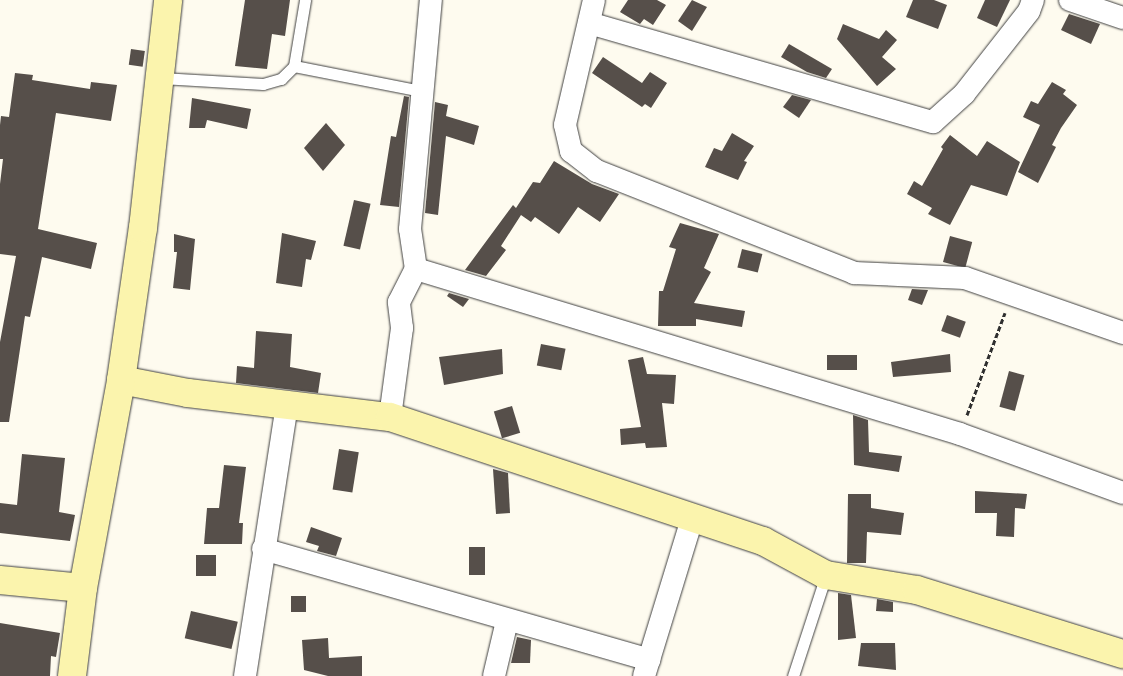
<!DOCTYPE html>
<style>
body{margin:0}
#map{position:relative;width:1123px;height:676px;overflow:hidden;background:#fefbef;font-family:Georgia,serif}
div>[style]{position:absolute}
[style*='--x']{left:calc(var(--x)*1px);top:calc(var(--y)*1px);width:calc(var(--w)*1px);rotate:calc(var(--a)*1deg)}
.building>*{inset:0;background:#564f4a;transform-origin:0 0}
.path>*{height:3px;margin-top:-1.5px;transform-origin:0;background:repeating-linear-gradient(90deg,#2f2f2f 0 5px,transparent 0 7.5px)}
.roads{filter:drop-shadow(0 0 1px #404040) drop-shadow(0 0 1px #404040)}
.lane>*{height:11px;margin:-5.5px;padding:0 5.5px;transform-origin:5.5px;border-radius:5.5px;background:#fff}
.street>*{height:22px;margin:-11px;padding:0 11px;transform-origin:11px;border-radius:11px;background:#fff}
.secondary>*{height:28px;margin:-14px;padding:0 14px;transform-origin:14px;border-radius:14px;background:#fbf4ad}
span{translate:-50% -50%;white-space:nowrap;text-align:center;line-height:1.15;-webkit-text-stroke:5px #fff;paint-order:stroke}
</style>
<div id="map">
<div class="building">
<i style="clip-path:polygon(245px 0,290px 0,285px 36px,272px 34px,267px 69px,235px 66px)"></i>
<i style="clip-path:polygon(628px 0,657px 0,666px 5px,653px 25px,644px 19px,640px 24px,620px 12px)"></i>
<i style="clip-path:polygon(692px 0,707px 7px,692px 31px,678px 21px)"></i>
<i style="clip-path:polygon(913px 0,934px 0,947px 5px,938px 29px,906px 17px)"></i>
<i style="clip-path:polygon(985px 0,1010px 0,997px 27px,977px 18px)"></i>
<i style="clip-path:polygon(1069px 14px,1100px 24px,1091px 44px,1061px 30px)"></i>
<i style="clip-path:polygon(843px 24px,879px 39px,886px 30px,897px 40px,882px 57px,896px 69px,877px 86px,837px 39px)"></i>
<i style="clip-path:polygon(789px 44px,832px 69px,826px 78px,807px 72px,781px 57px)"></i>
<i style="left:131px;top:49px;width:14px;height:16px;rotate:8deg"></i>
<i style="clip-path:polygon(603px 57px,642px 83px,650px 72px,667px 83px,651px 108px,645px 104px,642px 107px,592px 73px)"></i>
<i style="clip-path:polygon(15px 73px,33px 75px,32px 80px,90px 89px,91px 82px,117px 85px,111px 121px,56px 113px,38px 229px,97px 243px,91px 269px,42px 257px,30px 317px,25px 316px,9px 422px,0 422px,0 342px,16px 256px,0 254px,0 184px,3px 159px,0 159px,0 125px,1px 116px,9px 117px)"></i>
<i style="clip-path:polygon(1052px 82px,1066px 90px,1063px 94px,1077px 105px,1061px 128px,1052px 145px,1056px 147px,1038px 183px,1018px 172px,1040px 125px,1023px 117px,1031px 101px,1038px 104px)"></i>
<i style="clip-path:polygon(792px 95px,811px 100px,799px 118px,783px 107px)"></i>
<i style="clip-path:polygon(404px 96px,409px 97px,399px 207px,380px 205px,391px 136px,396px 137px)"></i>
<i style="clip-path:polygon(192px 98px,251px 109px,247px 129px,207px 120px,205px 128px,189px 128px)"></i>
<i style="clip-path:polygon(435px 102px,448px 105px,446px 116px,479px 126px,474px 145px,446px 136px,438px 215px,425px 213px)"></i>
<i style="clip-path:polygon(326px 123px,345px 145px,323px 171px,304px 148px)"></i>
<i style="clip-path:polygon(732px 133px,754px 146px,744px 161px,747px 162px,738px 180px,705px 167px,714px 148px,722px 151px)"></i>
<i style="clip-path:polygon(950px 135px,977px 156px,987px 141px,1020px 162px,1007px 196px,971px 185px,950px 225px,928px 214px,932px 208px,907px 194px,914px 181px,922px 186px,943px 149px,941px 147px)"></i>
<i style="clip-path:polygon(554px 161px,592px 184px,619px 194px,600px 222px,578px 207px,559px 234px,535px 217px,531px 222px,521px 215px,501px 246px,506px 250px,486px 276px,465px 270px,513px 205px,516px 208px,533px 182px,540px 183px)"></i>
<i style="left:354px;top:200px;width:17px;height:47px;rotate:13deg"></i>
<i style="clip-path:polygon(680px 223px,719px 234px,704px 268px,711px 272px,694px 303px,745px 311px,742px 327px,696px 319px,696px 326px,658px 326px,659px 291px,663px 291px,676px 249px,669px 247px)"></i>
<i style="clip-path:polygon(282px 233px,316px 241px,311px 260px,306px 259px,302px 287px,276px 283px)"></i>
<i style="clip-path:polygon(174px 234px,195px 239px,190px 290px,173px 288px,177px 252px,174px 252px)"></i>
<i style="left:950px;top:236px;width:23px;height:27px;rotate:15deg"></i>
<i style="left:742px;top:249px;width:21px;height:19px;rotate:14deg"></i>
<i style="clip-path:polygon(912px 289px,928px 290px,922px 305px,908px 300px)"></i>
<i style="clip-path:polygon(449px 293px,469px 299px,463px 307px,447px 296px)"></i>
<i style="left:947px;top:315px;width:20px;height:17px;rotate:20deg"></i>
<i style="clip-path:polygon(256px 331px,292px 334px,290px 367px,321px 373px,318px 393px,236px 383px,237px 366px,254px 368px)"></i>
<i style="left:541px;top:344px;width:25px;height:22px;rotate:11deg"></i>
<i style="clip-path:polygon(502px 349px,503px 374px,444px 385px,439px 357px)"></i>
<i style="clip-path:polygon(950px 354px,951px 372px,893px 377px,891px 362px)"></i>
<i style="left:827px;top:355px;width:30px;height:15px"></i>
<i style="clip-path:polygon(643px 357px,647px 374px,676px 375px,674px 404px,662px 403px,667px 447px,646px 448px,645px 443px,621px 445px,620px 429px,641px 427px,628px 360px)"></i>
<i style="left:1009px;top:371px;width:16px;height:37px;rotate:15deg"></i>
<i style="left:512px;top:406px;width:28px;height:19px;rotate:73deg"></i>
<i style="clip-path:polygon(853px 415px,868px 420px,869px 452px,902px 456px,899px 472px,854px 465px)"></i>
<i style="left:339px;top:449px;width:20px;height:41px;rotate:9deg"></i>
<i style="clip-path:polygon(22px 454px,65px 458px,59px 512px,75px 515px,70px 541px,0 533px,0 503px,17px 505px)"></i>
<i style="clip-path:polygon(224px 465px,246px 467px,239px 523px,243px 523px,242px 544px,204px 544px,207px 508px,219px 508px)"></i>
<i style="clip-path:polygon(493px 469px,508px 473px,510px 513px,496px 514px)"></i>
<i style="clip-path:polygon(975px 491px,1027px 494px,1025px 509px,1015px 508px,1014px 537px,996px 536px,997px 513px,975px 513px)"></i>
<i style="clip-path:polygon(848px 494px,871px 494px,871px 508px,904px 513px,901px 535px,867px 532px,866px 563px,847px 563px)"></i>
<i style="clip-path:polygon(311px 527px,342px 538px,336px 556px,317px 551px,319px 546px,306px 542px)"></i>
<i style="left:469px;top:547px;width:16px;height:28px"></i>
<i style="left:196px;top:555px;width:20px;height:21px"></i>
<i style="clip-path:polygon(838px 593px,851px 595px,856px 638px,838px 640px)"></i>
<i style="left:291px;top:596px;width:15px;height:16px"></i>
<i style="clip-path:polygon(877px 599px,893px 602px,893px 612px,876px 611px)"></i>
<i style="left:191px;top:611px;width:48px;height:28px;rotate:13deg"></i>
<i style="clip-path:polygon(0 623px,60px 633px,56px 657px,51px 656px,50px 676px,0 676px)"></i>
<i style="clip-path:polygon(517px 637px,531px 640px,530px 663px,511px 663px)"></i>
<i style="clip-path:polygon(328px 638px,329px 658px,362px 656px,362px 676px,328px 676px,304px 670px,302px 640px)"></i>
<i style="clip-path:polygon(861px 643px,895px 643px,896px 670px,858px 666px)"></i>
</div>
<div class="path">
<i style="--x:967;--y:415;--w:109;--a:-69.6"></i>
</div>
<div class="roads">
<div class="lane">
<i style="--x:294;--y:66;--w:129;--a:11.1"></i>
<i style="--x:161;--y:78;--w:102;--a:3.4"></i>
<i style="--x:263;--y:84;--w:19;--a:-16"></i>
<i style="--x:281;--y:79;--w:18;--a:-45"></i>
<i style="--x:294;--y:66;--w:67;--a:-80.5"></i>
<i style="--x:793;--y:676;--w:106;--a:-71.9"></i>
</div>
<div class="street">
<i style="--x:594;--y:0;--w:128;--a:103.1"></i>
<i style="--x:565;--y:125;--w:27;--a:77"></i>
<i style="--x:571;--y:151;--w:33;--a:38"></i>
<i style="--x:597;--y:171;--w:277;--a:21.6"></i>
<i style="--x:854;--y:273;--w:111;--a:2.6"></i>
<i style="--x:965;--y:278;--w:167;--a:19.2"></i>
<i style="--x:1070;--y:0;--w:56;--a:18.8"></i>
<i style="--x:589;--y:23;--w:358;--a:16.1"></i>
<i style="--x:933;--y:122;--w:42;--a:-42.1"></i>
<i style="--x:964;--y:94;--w:105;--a:-51.9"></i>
<i style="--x:1029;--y:11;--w:12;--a:-70"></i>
<i style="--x:416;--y:269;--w:568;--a:16.87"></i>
<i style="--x:960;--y:434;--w:173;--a:19.9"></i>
<i style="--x:390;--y:417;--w:90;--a:-82.3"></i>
<i style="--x:402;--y:328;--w:26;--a:-97"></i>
<i style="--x:399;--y:302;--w:37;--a:-63"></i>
<i style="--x:416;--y:269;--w:40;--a:-98.5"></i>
<i style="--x:410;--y:229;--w:230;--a:-84.8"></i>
<i style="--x:263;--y:549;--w:402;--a:16"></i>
<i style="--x:245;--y:676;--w:274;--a:-81.2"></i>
<i style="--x:494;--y:676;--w:57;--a:-76.7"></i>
<i style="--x:644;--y:676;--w:164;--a:-73"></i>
</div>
<div class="secondary">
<i style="--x:121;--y:380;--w:68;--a:11"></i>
<i style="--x:188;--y:393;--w:203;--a:6.8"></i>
<i style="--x:390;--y:417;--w:393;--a:18.4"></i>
<i style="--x:763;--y:541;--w:72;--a:28.4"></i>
<i style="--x:826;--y:575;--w:92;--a:9.4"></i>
<i style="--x:917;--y:590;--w:216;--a:17.3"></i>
<i style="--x:0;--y:580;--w:83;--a:5.5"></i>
<i style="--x:72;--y:676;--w:89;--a:-82.9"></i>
<i style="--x:83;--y:588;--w:211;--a:-79.6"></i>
<i style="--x:121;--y:380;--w:154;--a:-81.8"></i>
<i style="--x:143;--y:228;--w:229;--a:-83.7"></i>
</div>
</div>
</div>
